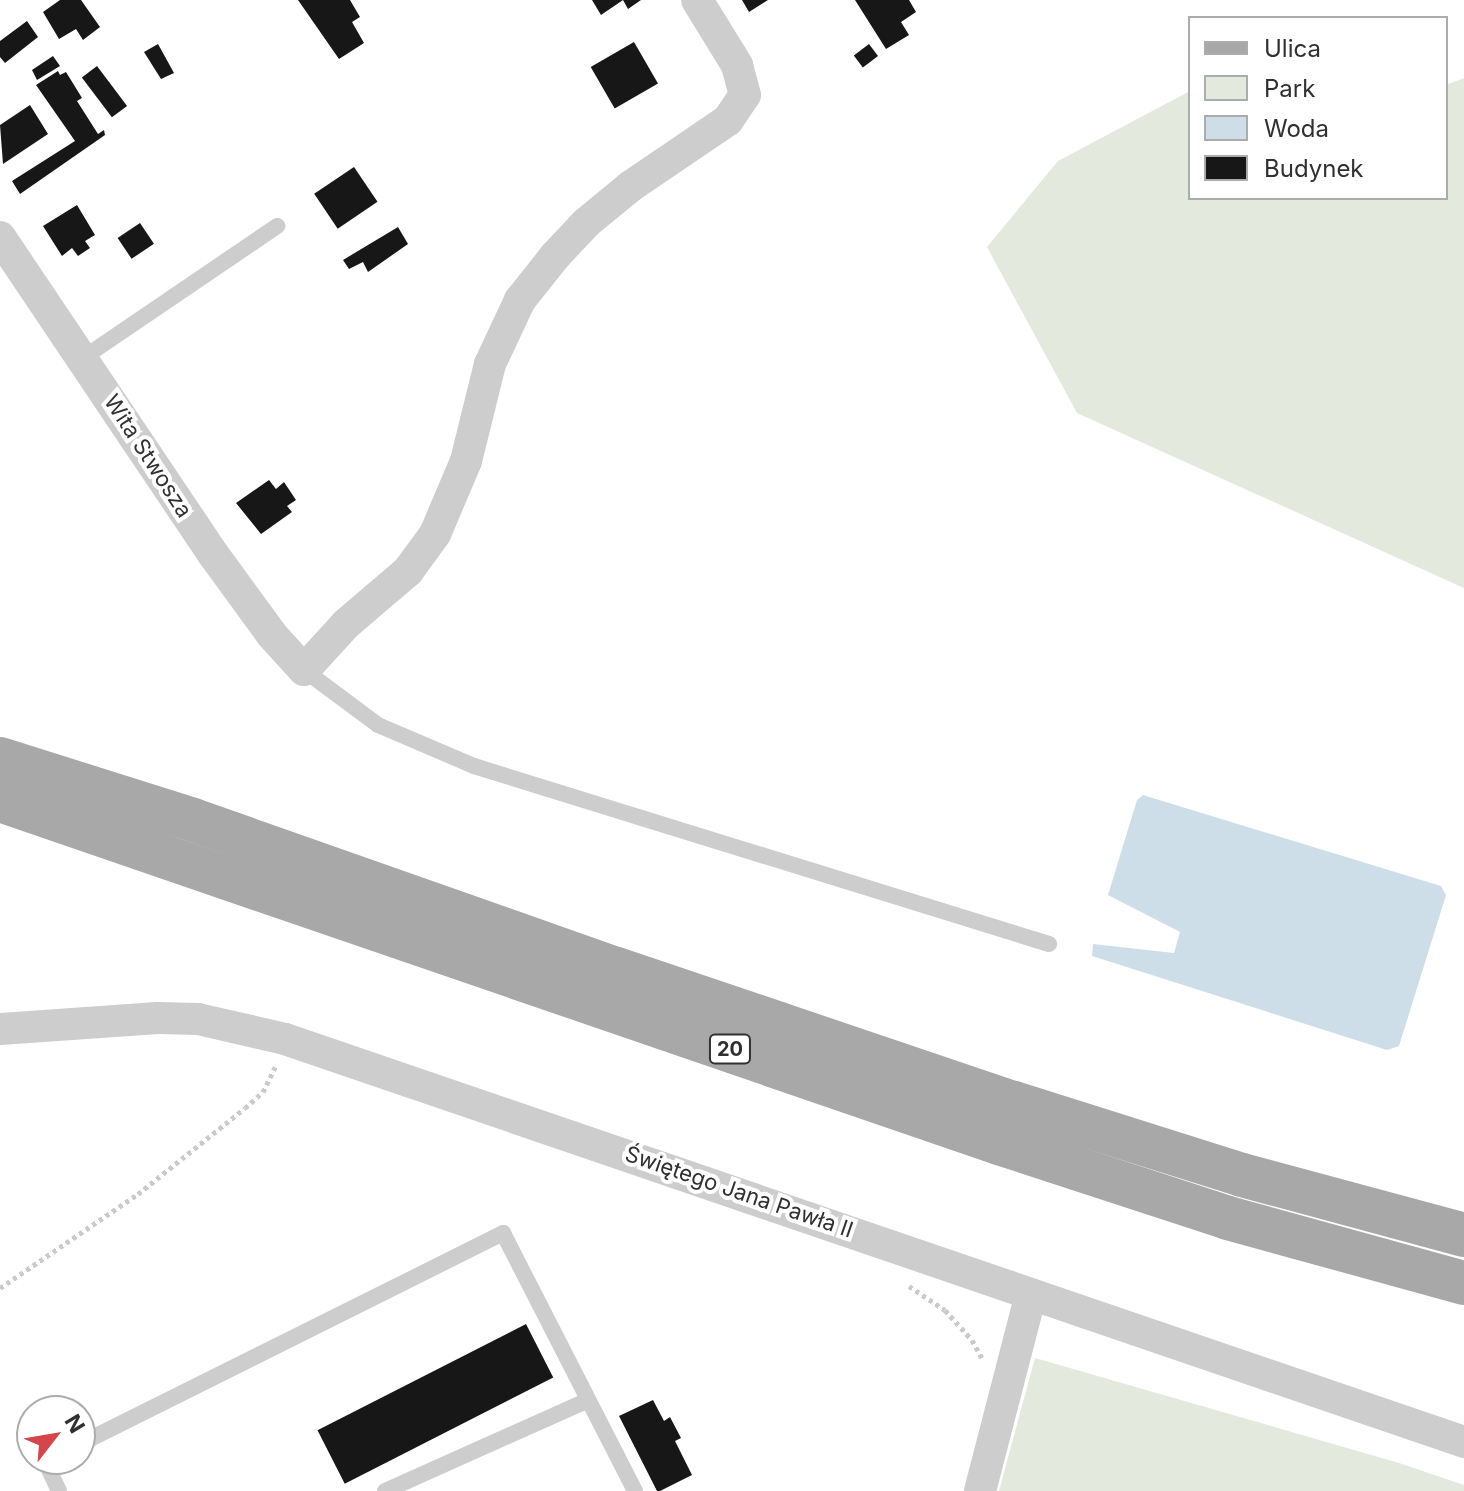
<!DOCTYPE html>
<meta charset="utf-8">
<style>
body{margin:0}
#map{position:relative;width:1464px;height:1491px;overflow:hidden;background:#fff;font-family:Inter,sans-serif}
div>[style]{position:absolute}
[style*='--x']{left:calc(var(--x)*1px);top:calc(var(--y)*1px);width:calc(var(--w)*1px);rotate:calc(var(--a)*1deg)}
.green>*{inset:0;background:#e3e9dd}
.water>*{inset:0;background:#cedee9}
.building>*{inset:0;background:#171717;transform-origin:0 0}
.path>*{height:5px;margin-top:-2.5px;transform-origin:0;background:repeating-linear-gradient(90deg,#cacaca 0 4px,transparent 0 8px)}
.service>*{height:16px;margin:-8px;padding:0 8px;transform-origin:8px;border-radius:8px;background:#cdcdcd}
.minor>*{height:32px;margin:-16px;padding:0 16px;transform-origin:16px;border-radius:16px;background:#cdcdcd}
.primary>*{height:44px;margin:-22px;padding:0 22px;transform-origin:22px;border-radius:22px;background:#a8a8a8}
span{translate:-50% -50%;white-space:nowrap;text-align:center;line-height:1.15;-webkit-text-stroke:8px #fff;paint-order:stroke}
.shield-label span{padding:2px 6px;background:#fff;border:2px solid;border-radius:6px;-webkit-text-stroke-width:0}
.shield-label{font-size:20px;color:#303030;font-weight:700}
.street-label{font-size:22px;color:#303030}
.legend{position:absolute;left:1188px;top:16px;width:260px;height:184px;box-sizing:border-box;background:#fff;border:2px solid #acacac;margin:0;padding:10px 14px;list-style:none;font-size:24px;color:#303030}
.legend li{display:flex;align-items:center;gap:16px;height:40px}
.legend b{width:40px;border:2px solid #acacac}
.north{position:absolute;left:16px;top:1395px;width:80px;height:80px;box-sizing:border-box;background:#fff;border:2px solid #acacac;border-radius:50%;rotate:59deg;font-size:22px;font-weight:700;line-height:32px;text-align:center;color:#303030}
.north::after{content:'';display:block;margin:auto;width:28px;height:36px;background:#d4464b;clip-path:polygon(50% 0,100% 100%,50% 72%,0 100%)}
</style>
<div id="map">
<div class="green">
<i style="clip-path:polygon(1464px 78px,1464px 588px,1077px 413px,987px 247px,1058px 161px,1190px 91px,1190px 198px,1446px 198px,1446px 85px)"></i>
<i style="clip-path:polygon(1035px 1358px,1399px 1463px,1464px 1485px,1464px 1491px,999px 1491px)"></i>
</div>
<div class="water">
<i style="clip-path:polygon(1143px 795px,1441px 886px,1446px 895px,1399px 1046px,1387px 1050px,1092px 956px,1093px 944px,1174px 953px,1180px 932px,1108px 895px,1137px 800px)"></i>
</div>
<div class="building">
<i style="clip-path:polygon(60px 0,81px 0,100px 27px,83px 40px,76px 29px,59px 39px,43px 12px)"></i>
<i style="clip-path:polygon(298px 0,350px 0,360px 17px,352px 22px,364px 43px,339px 59px)"></i>
<i style="clip-path:polygon(592px 0,641px 0,628px 9px,623px 0,601px 15px)"></i>
<i style="clip-path:polygon(742px 0,768px 0,749px 12px)"></i>
<i style="clip-path:polygon(855px 0,909px 0,916px 12px,901px 22px,909px 35px,886px 49px)"></i>
<i style="clip-path:polygon(27px 21px,38px 37px,5px 63px,0 57px,0 41px)"></i>
<i style="left:634px;top:42px;width:48px;height:50px;rotate:60deg"></i>
<i style="clip-path:polygon(158px 44px,174px 73px,161px 79px,144px 52px)"></i>
<i style="left:869px;top:44px;width:15px;height:19px;rotate:53deg"></i>
<i style="clip-path:polygon(53px 56px,60px 66px,37px 80px,32px 70px)"></i>
<i style="left:97px;top:66px;width:50px;height:19px;rotate:53deg"></i>
<i style="clip-path:polygon(58px 71px,60px 75px,66px 72px,82px 98px,77px 101px,98px 134px,104px 130px,105px 135px,20px 194px,12px 181px,75px 141px,36px 85px)"></i>
<i style="clip-path:polygon(30px 105px,48px 134px,3px 164px,0 125px)"></i>
<i style="left:354px;top:167px;width:42px;height:48px;rotate:56deg"></i>
<i style="clip-path:polygon(77px 205px,95px 235px,85px 241px,90px 248px,78px 256px,72px 248px,62px 256px,43px 226px)"></i>
<i style="left:140px;top:223px;width:25px;height:27px;rotate:56deg"></i>
<i style="clip-path:polygon(398px 227px,408px 244px,368px 272px,363px 262px,349px 269px,343px 260px)"></i>
<i style="clip-path:polygon(269px 480px,276px 489px,284px 482px,296px 500px,287px 506px,292px 512px,261px 534px,236px 503px)"></i>
<i style="left:526px;top:1324px;width:60px;height:234px;rotate:63deg"></i>
<i style="clip-path:polygon(653px 1400px,664px 1421px,670px 1417px,681px 1438px,675px 1441px,692px 1475px,660px 1491px,657px 1491px,619px 1416px)"></i>
</div>
<div class="path">
<i style="--x:909;--y:1286;--w:43;--a:33.7"></i>
<i style="--x:945;--y:1310;--w:40;--a:48"></i>
<i style="--x:972;--y:1340;--w:23;--a:61"></i>
<i style="--x:0;--y:1288;--w:167;--a:-34.3"></i>
<i style="--x:138;--y:1194;--w:137;--a:-38.8"></i>
<i style="--x:245;--y:1108;--w:24;--a:-42"></i>
<i style="--x:263;--y:1092;--w:28;--a:-64"></i>
</div>
<div class="service">
<i style="--x:83;--y:358;--w:235;--a:-34.2"></i>
<i style="--x:304;--y:670;--w:92;--a:36.6"></i>
<i style="--x:378;--y:725;--w:104;--a:23.1"></i>
<i style="--x:474;--y:766;--w:602;--a:17.2"></i>
<i style="--x:80;--y:1444;--w:473;--a:-26.5"></i>
<i style="--x:503;--y:1233;--w:290;--a:62.9"></i>
<i style="--x:49;--y:1459;--w:4;--a:153"></i>
<i style="--x:45;--y:1461;--w:33;--a:65"></i>
<i style="--x:385;--y:1491;--w:222;--a:-24.1"></i>
</div>
<div class="minor">
<i style="--x:0;--y:237;--w:382;--a:56.1"></i>
<i style="--x:213;--y:554;--w:100;--a:53.9"></i>
<i style="--x:272;--y:635;--w:47;--a:47.6"></i>
<i style="--x:304;--y:670;--w:62;--a:-47.6"></i>
<i style="--x:346;--y:624;--w:82;--a:-40.5"></i>
<i style="--x:408;--y:571;--w:46;--a:-53.9"></i>
<i style="--x:435;--y:534;--w:79;--a:-67"></i>
<i style="--x:466;--y:461;--w:100;--a:-76.1"></i>
<i style="--x:490;--y:364;--w:71;--a:-64.9"></i>
<i style="--x:520;--y:300;--w:56;--a:-51.5"></i>
<i style="--x:555;--y:256;--w:45;--a:-46.8"></i>
<i style="--x:586;--y:223;--w:58;--a:-39.4"></i>
<i style="--x:631;--y:186;--w:117;--a:-34.2"></i>
<i style="--x:728;--y:120;--w:30;--a:-56"></i>
<i style="--x:745;--y:95;--w:31;--a:-105"></i>
<i style="--x:737;--y:65;--w:76;--a:-121.6"></i>
<i style="--x:0;--y:1029;--w:158;--a:-4"></i>
<i style="--x:158;--y:1018;--w:40;--a:1.4"></i>
<i style="--x:198;--y:1019;--w:89;--a:12.9"></i>
<i style="--x:285;--y:1039;--w:1246;--a:18.87"></i>
<i style="--x:980;--y:1491;--w:203;--a:-75.5"></i>
</div>
<div class="primary">
<i style="--x:0;--y:759;--w:202;--a:17.5"></i>
<i style="--x:193;--y:820;--w:449;--a:19.4"></i>
<i style="--x:617;--y:969;--w:419;--a:18.7"></i>
<i style="--x:1014;--y:1103;--w:239;--a:17.5"></i>
<i style="--x:1242;--y:1175;--w:230;--a:15.1"></i>
<i style="--x:0;--y:800;--w:1056;--a:18.95"></i>
<i style="--x:999;--y:1143;--w:241;--a:18.1"></i>
<i style="--x:1228;--y:1218;--w:245;--a:15.4"></i>
</div>
<div class="shield-label">
<span style="left:730px;top:1049px">20</span>
</div>
<div class="street-label">
<span style="left:148px;top:456px;rotate:57deg">Wita Stwosza</span>
<span style="left:739px;top:1192px;rotate:19deg">Świętego Jana Pawła II</span>
</div>
<ul class="legend">
<li><b style="height:10px;background:#a8a8a8"></b>Ulica</li>
<li><b style="height:22px;background:#e3e9dd"></b>Park</li>
<li><b style="height:22px;background:#cedee9"></b>Woda</li>
<li><b style="height:22px;background:#171717"></b>Budynek</li>
</ul>
<div class="north">N</div>
</div>
